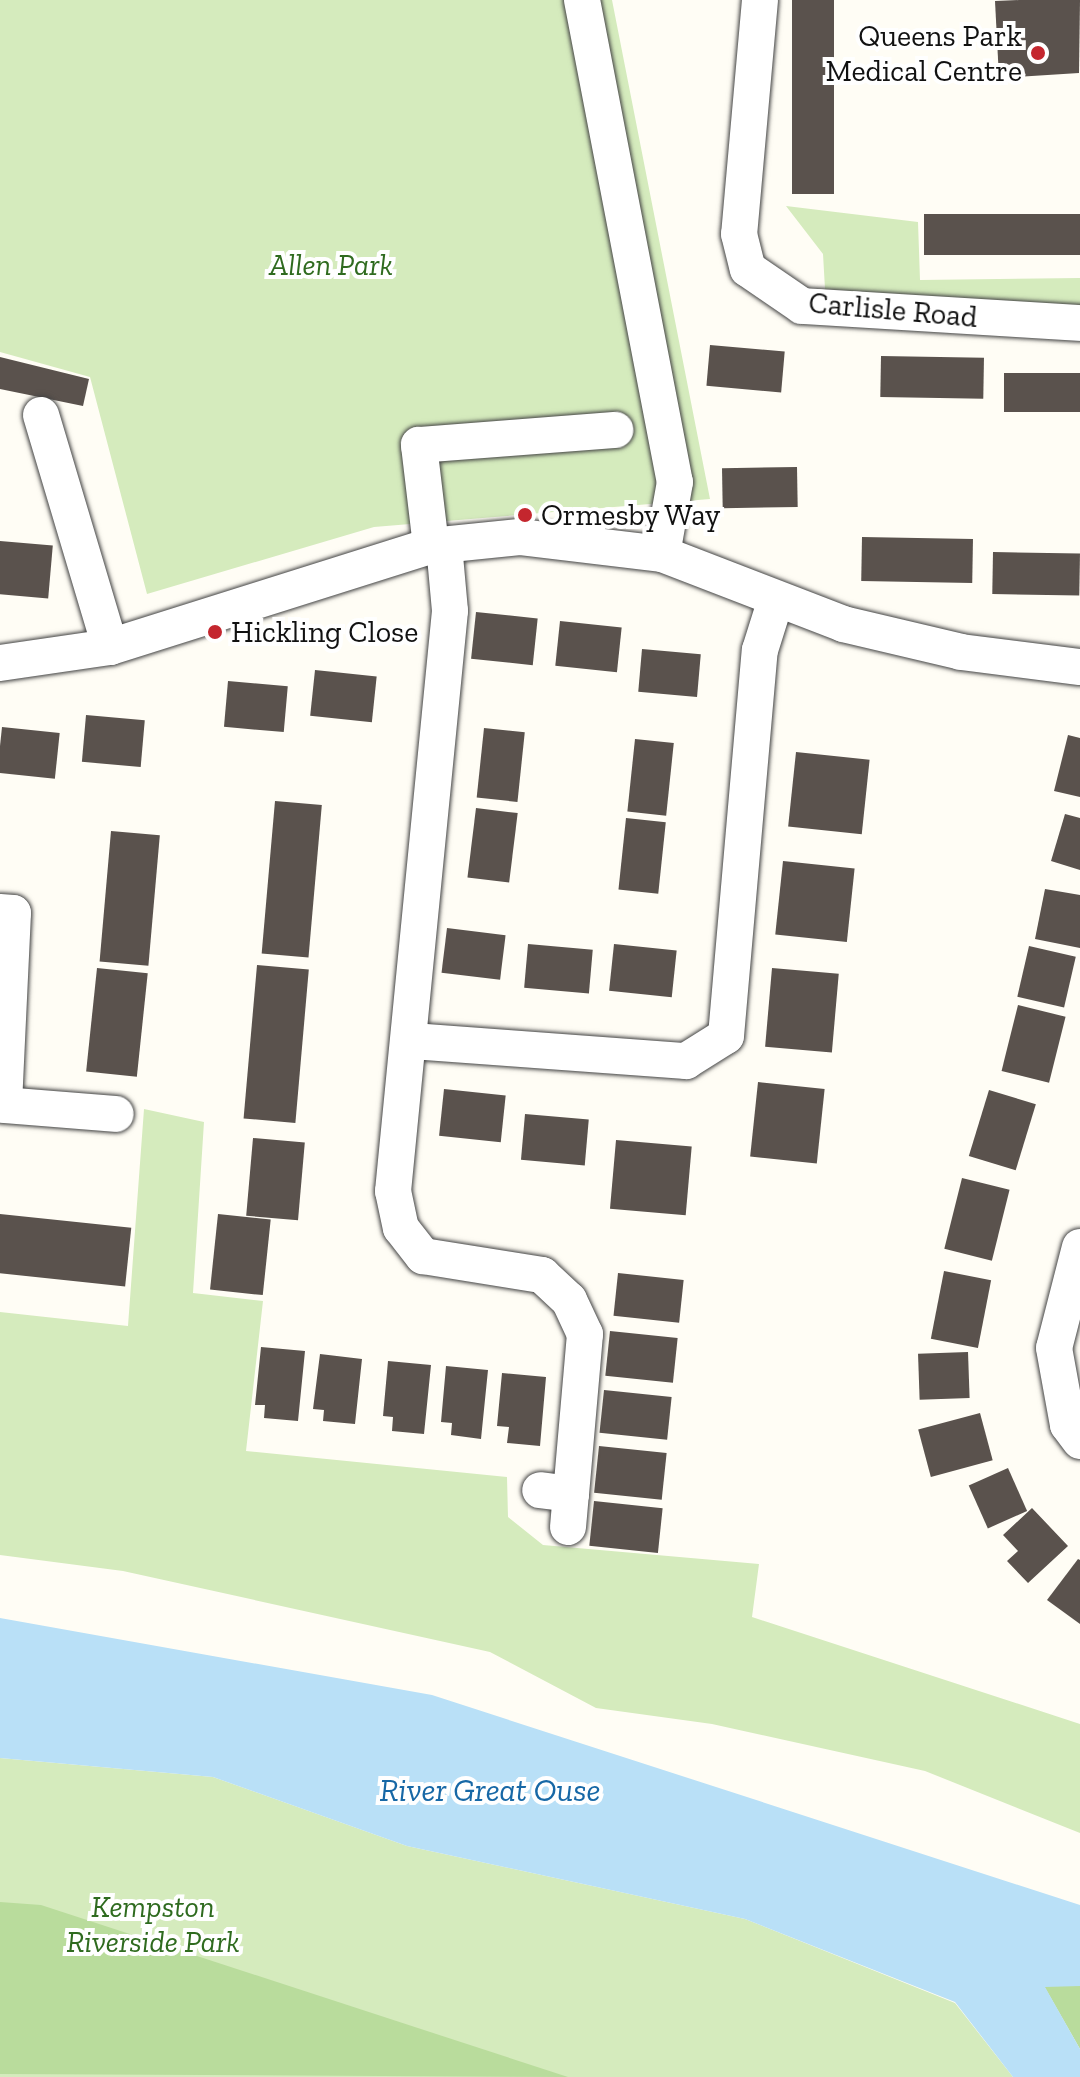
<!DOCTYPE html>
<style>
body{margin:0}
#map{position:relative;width:1080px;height:2077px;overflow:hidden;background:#fffdf5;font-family:"Zilla Slab",serif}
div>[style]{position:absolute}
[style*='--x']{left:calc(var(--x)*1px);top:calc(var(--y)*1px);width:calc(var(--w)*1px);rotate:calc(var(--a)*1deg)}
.green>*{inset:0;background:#d5ebbd}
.forest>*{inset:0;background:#b9dc9c}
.water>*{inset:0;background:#b9e0f7}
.building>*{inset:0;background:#5a524d;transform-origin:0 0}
.roads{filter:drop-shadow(0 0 2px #444) drop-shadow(0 0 2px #444)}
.minor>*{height:36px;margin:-18px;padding:0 18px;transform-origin:18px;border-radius:18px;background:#fff}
.dots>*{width:22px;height:22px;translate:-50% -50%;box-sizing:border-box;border:4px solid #fff;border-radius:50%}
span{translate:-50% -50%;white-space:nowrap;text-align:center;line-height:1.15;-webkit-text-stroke:8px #fff;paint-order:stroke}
.poi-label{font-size:30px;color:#111}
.right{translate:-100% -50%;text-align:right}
.left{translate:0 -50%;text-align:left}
.park-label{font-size:30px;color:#2f6b1f;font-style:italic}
.street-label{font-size:30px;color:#111}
.water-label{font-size:32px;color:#1768a6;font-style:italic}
</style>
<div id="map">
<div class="green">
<i style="clip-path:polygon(0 0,612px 0,710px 499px,374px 527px,147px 594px,90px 377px,0 352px)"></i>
<i style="clip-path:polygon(786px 206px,918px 222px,920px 280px,1080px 278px,1080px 311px,825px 289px,823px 254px)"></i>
<i style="clip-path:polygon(144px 1109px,204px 1122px,193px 1293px,263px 1301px,246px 1451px,507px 1477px,508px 1517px,543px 1545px,759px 1564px,752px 1617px,1080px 1724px,1080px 1833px,925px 1771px,712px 1724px,596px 1708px,490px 1652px,123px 1571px,0 1555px,0 1312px,128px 1326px)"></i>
<i style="clip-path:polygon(0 1758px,213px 1777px,407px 1846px,745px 1919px,955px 2003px,1013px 2077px,0 2077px)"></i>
</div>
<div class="forest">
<i style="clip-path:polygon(0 1902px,41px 1905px,568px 2077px,0 2074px)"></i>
<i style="clip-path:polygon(1044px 1986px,1080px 1986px,1080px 2049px)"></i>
</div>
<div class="water">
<i style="clip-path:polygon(0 1618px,432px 1695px,1080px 1905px,1080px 1986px,1045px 1987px,1080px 2049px,1080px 2077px,1013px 2077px,955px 2002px,745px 1919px,407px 1846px,213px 1777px,0 1758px)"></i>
</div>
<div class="building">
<i style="left:792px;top:0;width:42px;height:194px"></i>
<i style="clip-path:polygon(1019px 0,1080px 0,1079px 73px,999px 78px,995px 1px)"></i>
<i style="left:1080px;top:214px;width:41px;height:156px;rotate:90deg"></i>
<i style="left:710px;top:345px;width:75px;height:41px;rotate:5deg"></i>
<i style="left:881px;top:356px;width:103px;height:41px;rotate:1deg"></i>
<i style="clip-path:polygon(0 357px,89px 379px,83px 406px,0 389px)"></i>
<i style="left:1080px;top:373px;width:39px;height:76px;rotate:90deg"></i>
<i style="left:797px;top:467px;width:40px;height:75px;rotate:89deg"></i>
<i style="left:862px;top:537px;width:111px;height:44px;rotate:1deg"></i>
<i style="left:0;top:541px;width:53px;height:53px;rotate:5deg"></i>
<i style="left:993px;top:552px;width:87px;height:42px;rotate:1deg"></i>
<i style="left:476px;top:612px;width:62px;height:47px;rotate:6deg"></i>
<i style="left:560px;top:621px;width:62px;height:45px;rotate:6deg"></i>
<i style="left:642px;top:649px;width:59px;height:43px;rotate:5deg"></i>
<i style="left:315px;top:670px;width:62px;height:46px;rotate:6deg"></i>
<i style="left:228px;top:681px;width:60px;height:46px;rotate:5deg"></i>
<i style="left:86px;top:715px;width:59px;height:47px;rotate:5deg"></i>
<i style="left:2px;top:727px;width:58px;height:46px;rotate:6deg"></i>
<i style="left:484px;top:728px;width:41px;height:70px;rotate:6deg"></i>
<i style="clip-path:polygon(1068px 735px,1080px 738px,1080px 797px,1054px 791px)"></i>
<i style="left:635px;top:739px;width:39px;height:73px;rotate:6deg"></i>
<i style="left:796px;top:752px;width:74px;height:75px;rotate:6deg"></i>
<i style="left:275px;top:801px;width:47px;height:153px;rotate:5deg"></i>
<i style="left:476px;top:808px;width:42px;height:70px;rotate:7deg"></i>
<i style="clip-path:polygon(1065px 814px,1080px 818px,1080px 870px,1051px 861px)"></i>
<i style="left:626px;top:818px;width:40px;height:72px;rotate:6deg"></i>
<i style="left:111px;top:831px;width:49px;height:131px;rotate:5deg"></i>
<i style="left:783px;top:861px;width:72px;height:74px;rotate:6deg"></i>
<i style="clip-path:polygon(1045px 889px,1080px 895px,1080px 948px,1035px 939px)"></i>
<i style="left:447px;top:928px;width:59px;height:45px;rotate:7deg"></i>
<i style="left:528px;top:944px;width:65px;height:44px;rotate:5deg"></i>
<i style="left:614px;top:944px;width:63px;height:47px;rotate:6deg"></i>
<i style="left:1029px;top:946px;width:48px;height:52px;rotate:13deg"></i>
<i style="left:257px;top:965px;width:52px;height:154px;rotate:5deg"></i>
<i style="left:97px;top:968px;width:51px;height:104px;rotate:6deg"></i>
<i style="left:772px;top:968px;width:67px;height:79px;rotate:5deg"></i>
<i style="left:1018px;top:1005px;width:49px;height:68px;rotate:14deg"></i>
<i style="left:758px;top:1082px;width:67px;height:75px;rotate:6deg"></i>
<i style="left:444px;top:1089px;width:62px;height:47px;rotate:6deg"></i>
<i style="left:989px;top:1090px;width:49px;height:69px;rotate:17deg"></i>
<i style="left:525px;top:1114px;width:64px;height:46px;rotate:5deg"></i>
<i style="left:253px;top:1138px;width:52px;height:78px;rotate:5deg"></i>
<i style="left:616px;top:1140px;width:76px;height:69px;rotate:5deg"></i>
<i style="left:962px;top:1178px;width:49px;height:73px;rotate:14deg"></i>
<i style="left:0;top:1214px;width:132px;height:59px;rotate:6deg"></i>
<i style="left:218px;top:1214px;width:53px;height:76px;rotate:6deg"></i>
<i style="left:944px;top:1271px;width:48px;height:69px;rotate:11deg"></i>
<i style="left:618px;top:1273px;width:66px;height:43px;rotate:6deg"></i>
<i style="left:610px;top:1331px;width:68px;height:45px;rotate:6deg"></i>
<i style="clip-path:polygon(261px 1347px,305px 1351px,298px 1421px,264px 1418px,265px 1405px,255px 1405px)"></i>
<i style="left:968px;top:1352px;width:46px;height:50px;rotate:88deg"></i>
<i style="clip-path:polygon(320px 1354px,362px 1359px,355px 1424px,323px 1421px,324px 1410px,313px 1409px)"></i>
<i style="clip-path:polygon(388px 1361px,431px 1365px,424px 1434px,392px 1431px,393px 1417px,383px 1416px)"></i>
<i style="clip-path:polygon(446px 1366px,488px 1370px,481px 1439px,451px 1435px,452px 1423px,441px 1422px)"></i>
<i style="clip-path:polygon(502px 1373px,546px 1377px,540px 1446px,507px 1443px,509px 1427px,497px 1426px)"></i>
<i style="left:604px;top:1390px;width:68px;height:43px;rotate:6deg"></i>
<i style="left:980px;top:1413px;width:49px;height:64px;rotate:75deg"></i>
<i style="left:599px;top:1446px;width:68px;height:47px;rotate:6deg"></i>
<i style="left:1008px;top:1468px;width:47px;height:43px;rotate:66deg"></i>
<i style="left:594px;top:1501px;width:69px;height:45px;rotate:6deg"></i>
<i style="clip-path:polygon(1032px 1508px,1068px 1546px,1028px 1583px,1007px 1561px,1018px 1551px,1003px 1535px)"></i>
<i style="clip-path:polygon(1078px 1559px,1080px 1560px,1080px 1624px,1047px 1600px)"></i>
</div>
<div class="roads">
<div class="minor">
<i style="--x:582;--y:0;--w:491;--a:79.1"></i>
<i style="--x:675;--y:482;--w:73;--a:100.2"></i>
<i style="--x:760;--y:0;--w:235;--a:95.1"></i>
<i style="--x:739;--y:234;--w:36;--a:76"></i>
<i style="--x:748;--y:269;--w:65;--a:34.4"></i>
<i style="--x:802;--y:306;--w:279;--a:3.5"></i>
<i style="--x:41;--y:415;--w:242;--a:73.4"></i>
<i style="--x:444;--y:545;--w:66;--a:84.8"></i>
<i style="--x:450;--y:611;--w:583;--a:95.61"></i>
<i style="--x:393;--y:1191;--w:38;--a:78"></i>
<i style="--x:401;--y:1228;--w:36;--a:52"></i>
<i style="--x:423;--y:1256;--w:121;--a:9.1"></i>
<i style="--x:542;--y:1275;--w:37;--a:43"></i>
<i style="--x:569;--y:1300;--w:38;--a:65"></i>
<i style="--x:585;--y:1334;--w:161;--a:95"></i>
<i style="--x:571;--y:1494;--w:31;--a:-173"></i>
<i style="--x:431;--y:546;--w:102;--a:-96.8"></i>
<i style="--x:419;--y:445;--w:197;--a:-4.4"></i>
<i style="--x:0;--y:663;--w:111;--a:-8.3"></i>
<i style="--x:110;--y:647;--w:337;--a:-17.5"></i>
<i style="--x:431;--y:546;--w:89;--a:-5.8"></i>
<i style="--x:520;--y:537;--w:143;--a:6.8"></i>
<i style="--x:662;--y:554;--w:194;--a:21.1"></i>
<i style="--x:843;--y:624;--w:121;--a:13.3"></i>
<i style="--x:961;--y:652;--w:120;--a:7.2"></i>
<i style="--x:0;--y:912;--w:13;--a:4"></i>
<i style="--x:13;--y:913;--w:192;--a:92.7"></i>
<i style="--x:4;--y:1105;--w:112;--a:4.6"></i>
<i style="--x:412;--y:1041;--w:275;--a:4.2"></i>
<i style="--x:686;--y:1061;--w:47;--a:-32"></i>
<i style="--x:726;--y:1036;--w:387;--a:-85"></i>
<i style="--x:760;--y:650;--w:50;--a:-72.6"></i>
<i style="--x:1080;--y:1247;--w:104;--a:104.4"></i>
<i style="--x:1054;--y:1348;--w:78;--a:79.7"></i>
<i style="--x:1068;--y:1425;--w:20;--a:53"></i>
<i style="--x:568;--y:1527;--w:33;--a:-85"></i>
</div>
</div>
<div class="dots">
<i style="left:1038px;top:53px;background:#c4262e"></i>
<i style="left:525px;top:515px;background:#c4262e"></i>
<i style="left:215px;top:632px;background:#c4262e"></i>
</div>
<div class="poi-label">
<span class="right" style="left:1022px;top:53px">Queens Park<br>Medical Centre</span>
<span class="left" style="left:541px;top:515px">Ormesby Way</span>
<span class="left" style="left:231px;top:632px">Hickling Close</span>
</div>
<div class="park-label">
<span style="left:331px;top:265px">Allen Park</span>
<span style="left:153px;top:1924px">Kempston<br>Riverside Park</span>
</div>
<div class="street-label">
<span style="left:893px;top:310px;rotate:5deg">Carlisle Road</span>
</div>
<div class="water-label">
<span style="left:490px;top:1790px">River Great Ouse</span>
</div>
</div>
